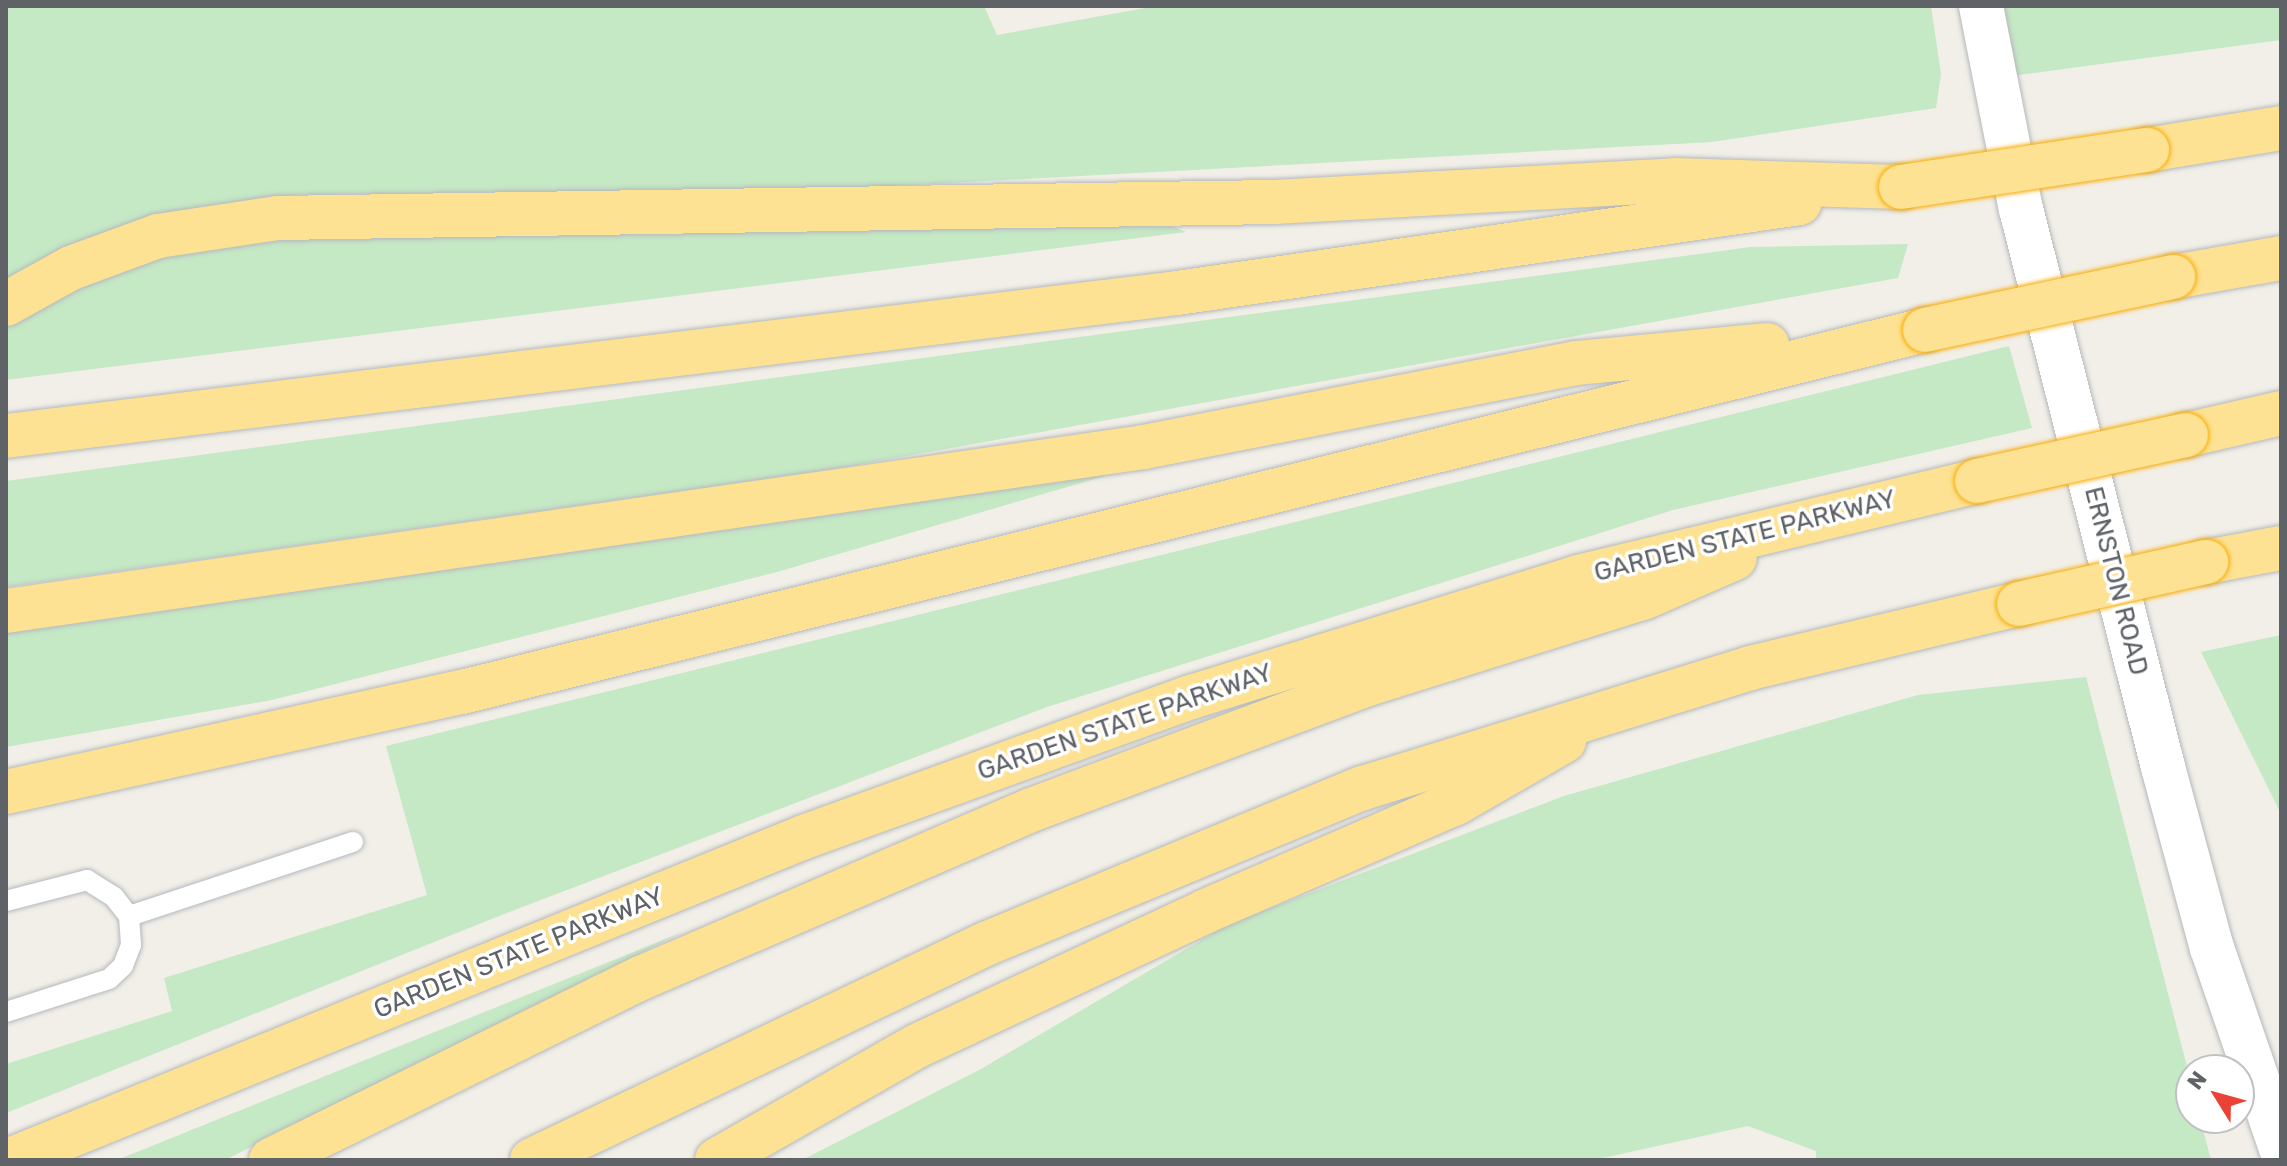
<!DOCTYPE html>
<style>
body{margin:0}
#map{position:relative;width:2287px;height:1166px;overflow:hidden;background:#f1efe8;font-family:Rubik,sans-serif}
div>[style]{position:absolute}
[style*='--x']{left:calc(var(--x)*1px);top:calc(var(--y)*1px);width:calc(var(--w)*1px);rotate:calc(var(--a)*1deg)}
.green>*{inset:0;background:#c5e8c5}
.roads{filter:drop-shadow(0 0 2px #b5b8bc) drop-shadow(0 0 2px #b5b8bc)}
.lane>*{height:20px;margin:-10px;padding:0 10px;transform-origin:10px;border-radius:10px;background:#fff}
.secondary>*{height:44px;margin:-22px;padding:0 22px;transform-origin:22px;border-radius:22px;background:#fff}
.highway>*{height:44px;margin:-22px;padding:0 22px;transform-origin:22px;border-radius:22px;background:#fde293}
.bridges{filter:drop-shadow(0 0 2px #f9ab00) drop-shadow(0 0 2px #f9ab00)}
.highway-bridge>*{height:44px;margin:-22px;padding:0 22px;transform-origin:22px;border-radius:22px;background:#fde293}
span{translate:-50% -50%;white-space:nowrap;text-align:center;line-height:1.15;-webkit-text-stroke:7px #fff;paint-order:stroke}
.street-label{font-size:26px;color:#5f6368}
.frame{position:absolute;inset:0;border:8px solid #5f6368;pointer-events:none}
.north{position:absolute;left:2175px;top:1054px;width:80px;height:80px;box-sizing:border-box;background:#fff;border:2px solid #bfc1c3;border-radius:50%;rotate:307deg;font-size:22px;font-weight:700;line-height:32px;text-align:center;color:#5f6368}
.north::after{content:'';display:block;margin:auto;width:28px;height:36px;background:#ea4335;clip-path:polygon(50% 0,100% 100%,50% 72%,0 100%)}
</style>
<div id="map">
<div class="green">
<i style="clip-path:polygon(6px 6px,984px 6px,997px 35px,1156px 6px,1931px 6px,1941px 74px,1936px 108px,1712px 142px,839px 189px,290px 195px,121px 234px,6px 291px)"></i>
<i style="clip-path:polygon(1999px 6px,2281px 6px,2281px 40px,2011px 76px)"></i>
<i style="clip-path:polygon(1166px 224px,1186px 232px,6px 380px,6px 322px,104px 270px,254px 233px)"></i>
<i style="clip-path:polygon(1908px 244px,1898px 278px,829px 470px,6px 587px,6px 481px,1751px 247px)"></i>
<i style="clip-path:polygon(2009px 346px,2032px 428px,1673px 510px,1047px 707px,499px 916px,6px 1113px,6px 1064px,172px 1011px,164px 978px,427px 895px,386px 746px)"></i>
<i style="clip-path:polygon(1122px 471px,777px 572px,272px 700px,6px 747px,6px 631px)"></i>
<i style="clip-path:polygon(2281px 635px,2281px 814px,2201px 652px)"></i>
<i style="clip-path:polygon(2086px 677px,2191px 1082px,2191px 1118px,2200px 1118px,2211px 1160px,1816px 1160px,1816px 1151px,1748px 1126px,1594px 1160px,802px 1160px,981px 1069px,1229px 924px,1564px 796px,1918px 695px)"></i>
<i style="clip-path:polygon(683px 932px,225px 1160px,117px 1160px)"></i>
</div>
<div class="roads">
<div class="lane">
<i style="--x:6;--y:901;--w:84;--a:-14.5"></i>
<i style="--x:87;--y:880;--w:32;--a:32"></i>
<i style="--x:114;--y:897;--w:24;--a:52"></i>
<i style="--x:129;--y:916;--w:29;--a:86"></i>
<i style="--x:131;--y:945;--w:22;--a:111"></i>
<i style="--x:123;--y:966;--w:19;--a:137"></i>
<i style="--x:109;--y:979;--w:108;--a:162.2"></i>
<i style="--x:129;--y:916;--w:236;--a:-18.3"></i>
</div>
<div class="secondary">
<i style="--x:1981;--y:6;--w:207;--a:78.9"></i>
<i style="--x:2021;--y:209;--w:576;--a:75.72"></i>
<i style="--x:2163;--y:767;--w:188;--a:74.9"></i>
<i style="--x:2212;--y:948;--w:212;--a:71"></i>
</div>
<div class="highway">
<i style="--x:2147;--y:150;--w:136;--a:-9.3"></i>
<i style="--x:2173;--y:277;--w:110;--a:-10"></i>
<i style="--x:6;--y:304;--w:74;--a:-29"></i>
<i style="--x:71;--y:268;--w:93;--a:-20.2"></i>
<i style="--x:158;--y:236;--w:121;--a:-8.5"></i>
<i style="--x:278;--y:218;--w:996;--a:-0.92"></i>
<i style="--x:1274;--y:202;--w:402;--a:-3.1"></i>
<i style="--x:1675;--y:180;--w:226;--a:1.8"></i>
<i style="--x:2186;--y:435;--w:98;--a:-13"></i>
<i style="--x:6;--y:436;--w:1180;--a:-6.96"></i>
<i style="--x:1177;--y:293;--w:629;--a:-8.22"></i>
<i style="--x:2206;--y:562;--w:76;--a:-10.6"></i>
<i style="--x:6;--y:611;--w:1150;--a:-8.2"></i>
<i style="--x:1144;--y:447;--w:440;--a:-11"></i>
<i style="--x:1576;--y:363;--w:192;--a:-5.4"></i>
<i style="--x:6;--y:792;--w:467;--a:-12.4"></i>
<i style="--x:462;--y:692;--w:1507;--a:-13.9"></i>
<i style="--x:10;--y:1160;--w:857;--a:-22.14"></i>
<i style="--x:804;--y:837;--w:412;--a:-19.9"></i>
<i style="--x:1191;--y:697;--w:405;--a:-17.2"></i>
<i style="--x:1578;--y:577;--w:410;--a:-13.5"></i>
<i style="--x:271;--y:1160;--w:412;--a:-26.2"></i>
<i style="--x:641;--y:978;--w:425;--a:-23.3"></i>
<i style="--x:1031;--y:810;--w:360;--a:-20.5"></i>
<i style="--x:1368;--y:684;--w:288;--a:-17.4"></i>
<i style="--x:1643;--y:598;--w:100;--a:-23.5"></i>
<i style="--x:532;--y:1160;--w:505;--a:-25.45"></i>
<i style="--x:988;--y:943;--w:406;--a:-22.5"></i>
<i style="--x:1363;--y:788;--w:405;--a:-17.2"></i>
<i style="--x:1750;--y:668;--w:277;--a:-13.4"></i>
<i style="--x:717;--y:1160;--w:230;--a:-29.7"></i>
<i style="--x:917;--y:1046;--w:319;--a:-25"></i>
<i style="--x:1206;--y:911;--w:272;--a:-23.4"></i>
<i style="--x:1456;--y:803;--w:125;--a:-29.9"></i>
</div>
</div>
<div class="bridges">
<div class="highway-bridge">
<i style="--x:1901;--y:187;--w:249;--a:-8.6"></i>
<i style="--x:1925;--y:330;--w:254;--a:-12.1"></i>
<i style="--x:1977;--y:481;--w:214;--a:-12.4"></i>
<i style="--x:2019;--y:604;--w:192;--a:-12.7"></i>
</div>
</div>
<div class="street-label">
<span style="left:1745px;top:536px;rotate:-14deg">GARDEN STATE PARKWAY</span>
<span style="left:2116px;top:581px;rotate:76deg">ERNSTON ROAD</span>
<span style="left:1125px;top:722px;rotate:-19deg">GARDEN STATE PARKWAY</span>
<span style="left:519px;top:953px;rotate:-22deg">GARDEN STATE PARKWAY</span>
</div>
<div class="frame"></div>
<div class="north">N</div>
</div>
